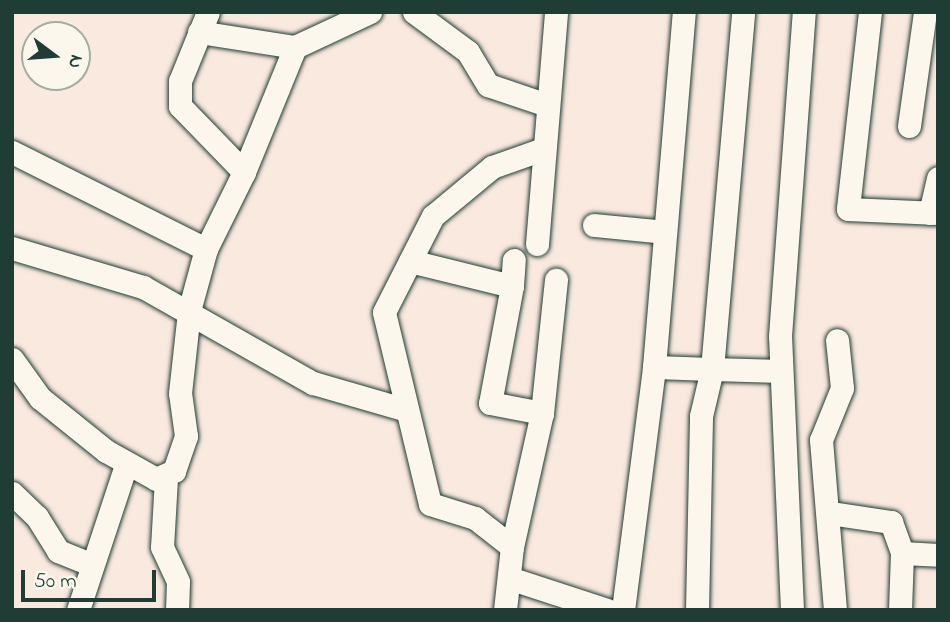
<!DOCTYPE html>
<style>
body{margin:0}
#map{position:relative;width:950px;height:622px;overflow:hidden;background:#fae9df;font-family:"Indie Flower",sans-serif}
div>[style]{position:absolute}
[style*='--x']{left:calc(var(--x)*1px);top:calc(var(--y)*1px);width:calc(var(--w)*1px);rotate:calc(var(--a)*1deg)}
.roads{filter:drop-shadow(0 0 2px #1f3d34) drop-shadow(0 0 2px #1f3d34)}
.minor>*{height:23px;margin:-11.5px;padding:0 11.5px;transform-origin:11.5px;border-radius:11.5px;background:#fbf7ec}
span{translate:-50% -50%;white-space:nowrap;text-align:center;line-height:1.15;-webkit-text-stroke:5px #fbf7ec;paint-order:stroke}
.frame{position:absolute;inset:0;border:14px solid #1f3d34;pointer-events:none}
.north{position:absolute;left:21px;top:21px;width:70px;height:70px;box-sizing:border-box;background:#fbf7ec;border:2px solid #a3ada2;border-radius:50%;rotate:106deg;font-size:19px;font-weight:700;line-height:28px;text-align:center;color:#1f3d34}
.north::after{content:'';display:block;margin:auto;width:24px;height:32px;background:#1f3d34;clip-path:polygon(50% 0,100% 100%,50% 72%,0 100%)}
.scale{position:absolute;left:21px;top:570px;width:135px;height:32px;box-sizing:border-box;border:4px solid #1f3d34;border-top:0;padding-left:9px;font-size:21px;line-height:24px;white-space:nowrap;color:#1f3d34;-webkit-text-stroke:5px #fbf7ec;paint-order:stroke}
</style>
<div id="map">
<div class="roads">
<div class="minor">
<i style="--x:414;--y:12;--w:67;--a:36.5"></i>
<i style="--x:468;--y:52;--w:39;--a:59"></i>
<i style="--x:488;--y:85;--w:62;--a:18.7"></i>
<i style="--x:870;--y:12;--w:198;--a:96.4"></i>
<i style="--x:848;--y:209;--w:90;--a:2.5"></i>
<i style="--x:199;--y:32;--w:97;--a:8.9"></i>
<i style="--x:295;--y:47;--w:83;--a:-25"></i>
<i style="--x:909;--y:126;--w:115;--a:-82"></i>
<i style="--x:12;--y:152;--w:217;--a:26.6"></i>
<i style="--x:244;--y:172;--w:135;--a:-67.8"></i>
<i style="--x:930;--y:213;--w:36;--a:-77"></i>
<i style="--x:594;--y:225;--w:71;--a:5.6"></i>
<i style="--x:537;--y:244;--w:233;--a:-85.3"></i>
<i style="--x:12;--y:248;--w:137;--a:16.6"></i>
<i style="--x:143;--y:287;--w:195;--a:29.5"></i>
<i style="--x:313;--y:383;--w:94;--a:16.1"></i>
<i style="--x:410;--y:261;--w:105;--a:13.8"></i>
<i style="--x:512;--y:286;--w:26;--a:-86"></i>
<i style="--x:512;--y:286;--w:119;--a:100.6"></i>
<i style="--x:490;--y:403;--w:53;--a:10.9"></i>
<i style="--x:12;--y:359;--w:48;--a:54.3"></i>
<i style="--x:40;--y:398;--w:85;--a:38.8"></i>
<i style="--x:106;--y:451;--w:57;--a:29.2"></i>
<i style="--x:156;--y:479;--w:20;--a:-24"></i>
<i style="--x:174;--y:471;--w:37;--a:-71"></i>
<i style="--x:186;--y:436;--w:43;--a:-97.9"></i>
<i style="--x:180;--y:393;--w:82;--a:-83.7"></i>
<i style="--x:189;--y:311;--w:64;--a:-74.7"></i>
<i style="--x:206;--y:249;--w:86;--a:-63.7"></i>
<i style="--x:244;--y:172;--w:92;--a:-134.1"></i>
<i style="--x:180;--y:106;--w:25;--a:-90"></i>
<i style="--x:180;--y:81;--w:74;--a:-67.9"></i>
<i style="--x:654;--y:367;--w:58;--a:2"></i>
<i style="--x:712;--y:369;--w:358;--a:-85"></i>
<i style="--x:166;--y:478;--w:69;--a:93.3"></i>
<i style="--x:162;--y:547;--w:38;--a:65"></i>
<i style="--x:178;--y:582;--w:28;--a:92"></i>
<i style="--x:12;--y:493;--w:35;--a:44"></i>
<i style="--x:37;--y:517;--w:40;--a:58"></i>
<i style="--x:58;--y:551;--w:37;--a:22"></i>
<i style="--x:830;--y:513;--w:62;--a:8.4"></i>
<i style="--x:891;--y:522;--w:33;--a:70"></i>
<i style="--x:902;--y:553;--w:57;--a:92"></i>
<i style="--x:512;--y:547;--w:47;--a:-141.9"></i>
<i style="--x:475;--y:518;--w:47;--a:-162.7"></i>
<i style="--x:430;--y:504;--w:197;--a:-103.5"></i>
<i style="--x:384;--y:312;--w:108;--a:-63"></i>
<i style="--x:433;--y:216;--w:77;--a:-39.7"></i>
<i style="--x:492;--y:167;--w:51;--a:-19.5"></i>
<i style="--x:902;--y:553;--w:36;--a:3"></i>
<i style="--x:509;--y:578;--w:103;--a:18.1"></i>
<i style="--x:78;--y:610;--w:153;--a:-71.7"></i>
<i style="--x:505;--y:610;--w:63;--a:-83.7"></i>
<i style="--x:512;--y:547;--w:137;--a:-77.4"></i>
<i style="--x:542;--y:413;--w:134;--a:-84"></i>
<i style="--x:623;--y:610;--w:245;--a:-82.7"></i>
<i style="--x:654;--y:367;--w:356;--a:-85.2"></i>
<i style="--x:697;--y:610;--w:194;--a:-88.8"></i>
<i style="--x:701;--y:416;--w:48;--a:-76.8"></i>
<i style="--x:712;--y:369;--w:69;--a:1.7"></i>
<i style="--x:792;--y:610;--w:274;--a:-92.5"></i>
<i style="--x:780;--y:336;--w:325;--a:-85.8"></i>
<i style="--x:835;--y:610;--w:171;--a:-94.7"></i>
<i style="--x:821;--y:440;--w:56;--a:-68"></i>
<i style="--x:842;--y:388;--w:48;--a:-95.9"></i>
</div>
</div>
<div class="frame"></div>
<div class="north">N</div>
<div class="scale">50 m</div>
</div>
